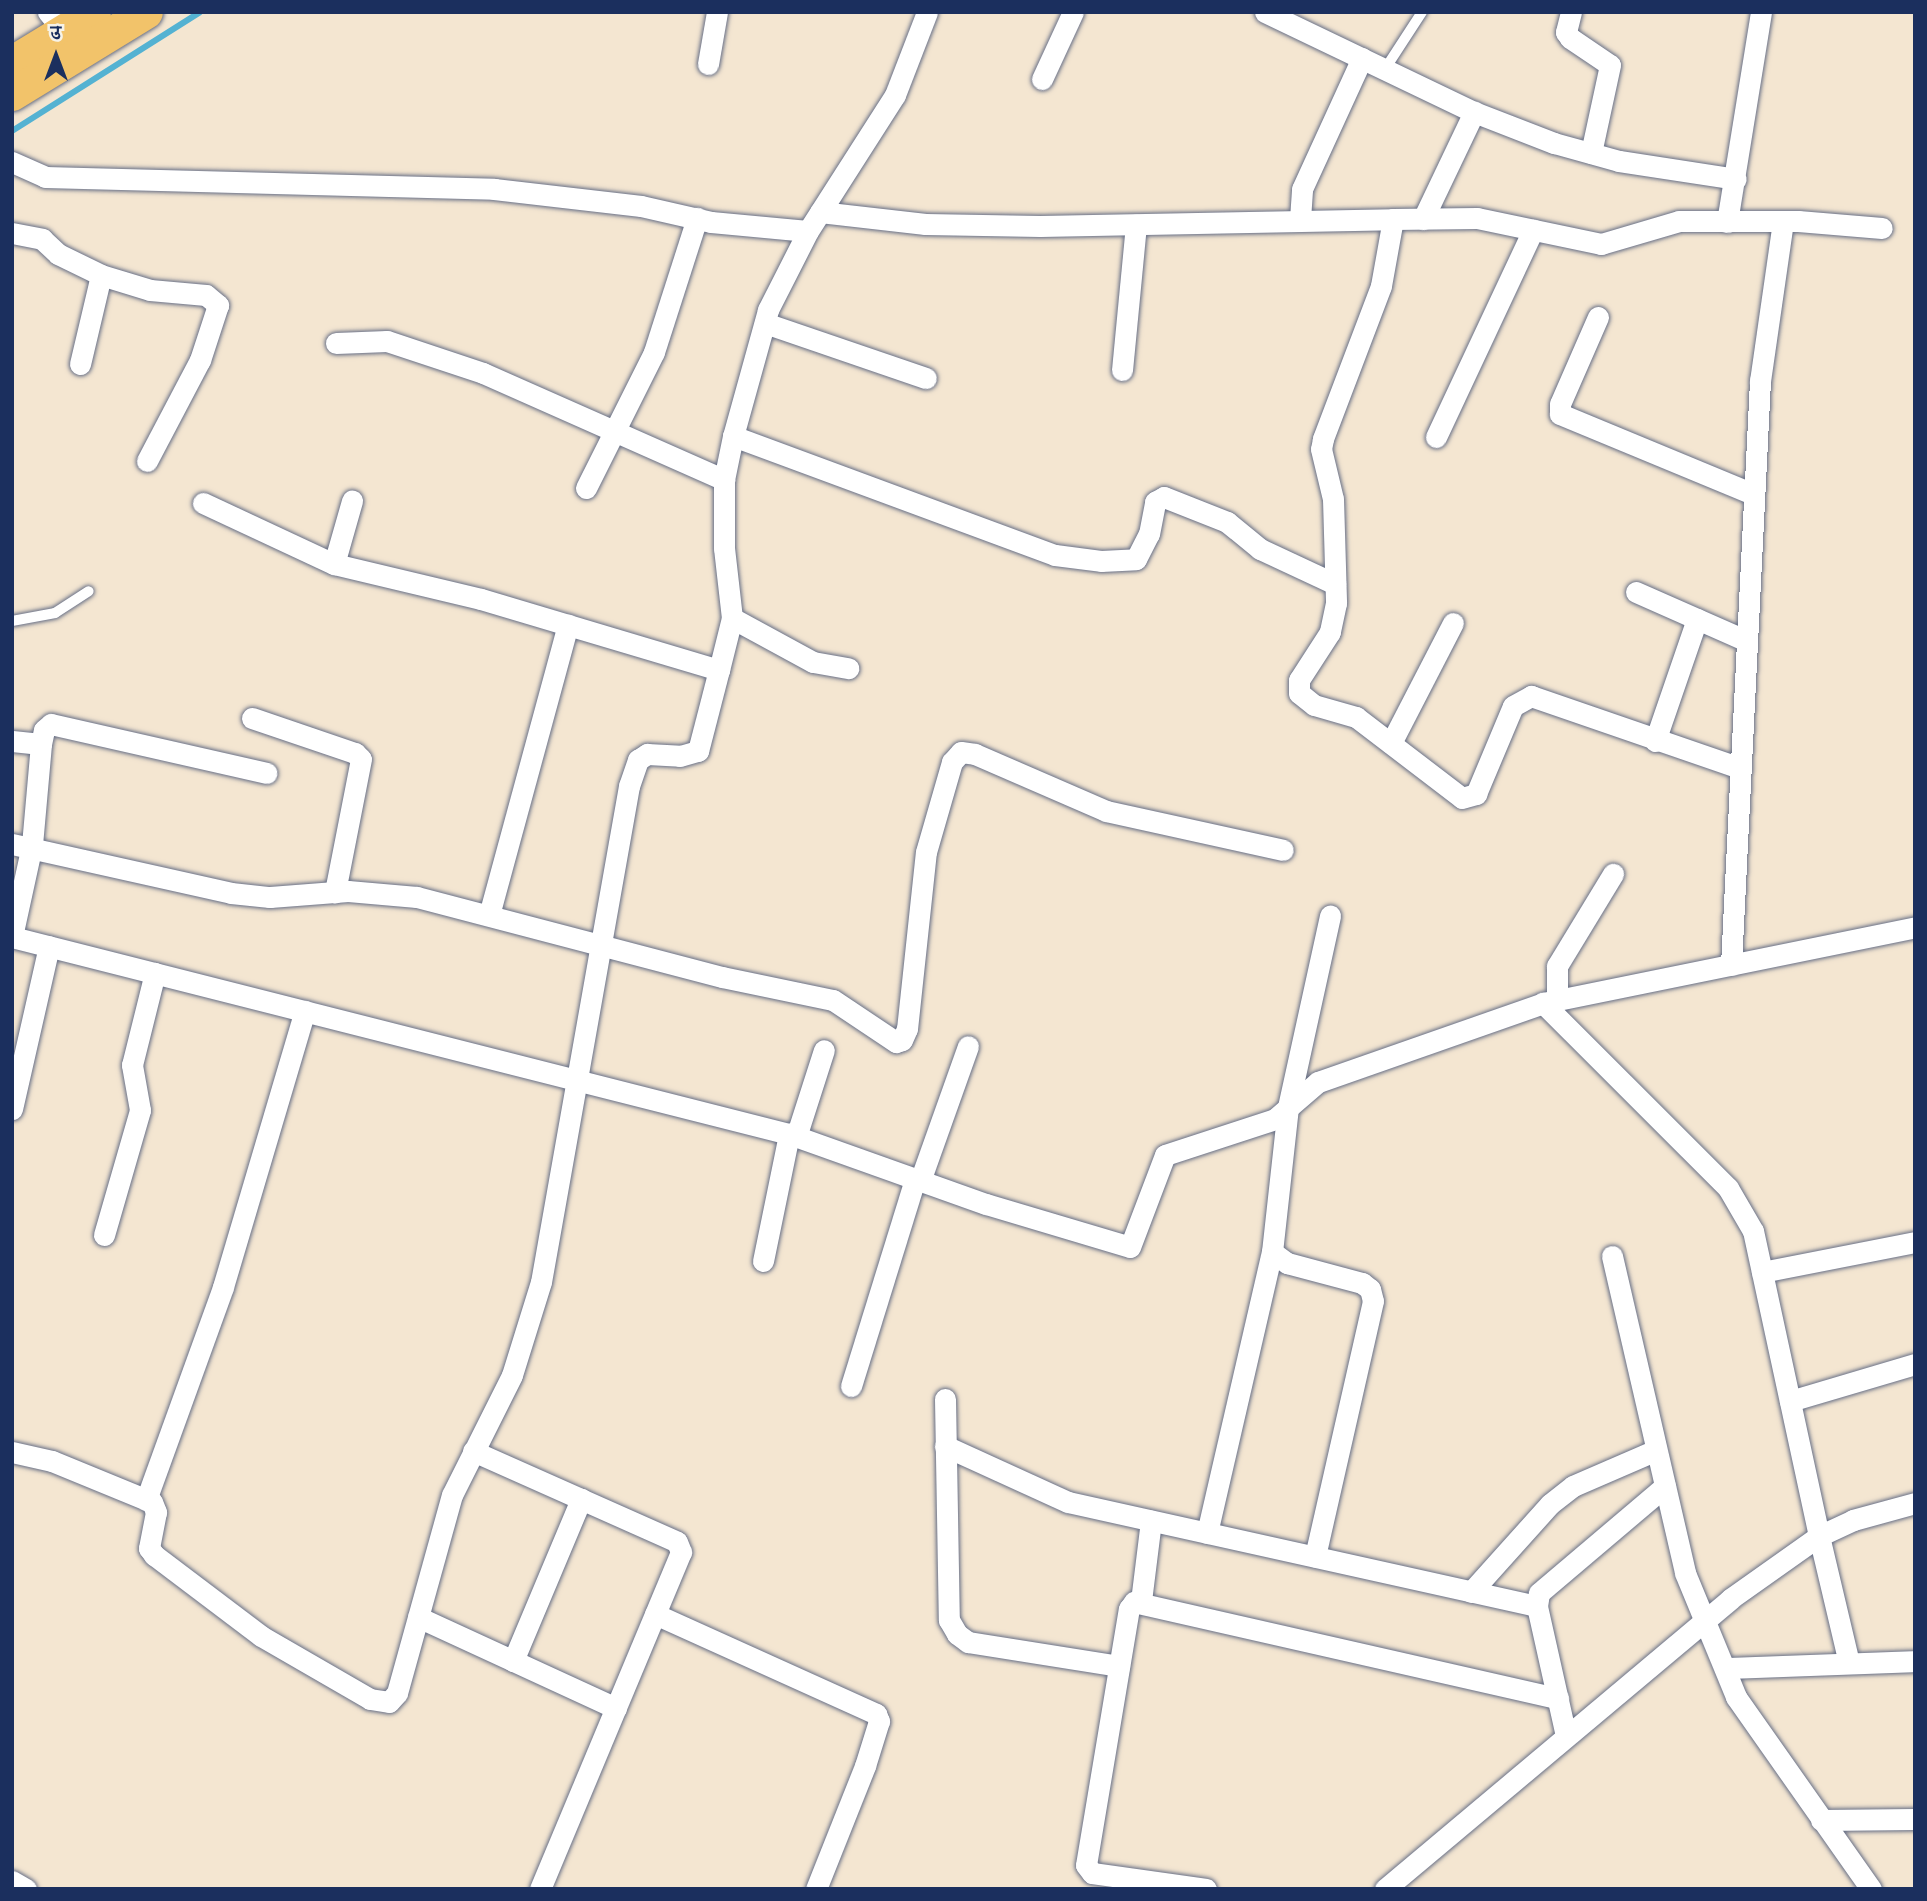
<!DOCTYPE html>
<meta charset="utf-8">
<style>
body{margin:0}
#map{position:relative;width:1927px;height:1901px;overflow:hidden;background:#f4e6d1;font-family:Dekko,"Playpen Sans Deva",sans-serif}
div>[style]{position:absolute}
[style*='--x']{left:calc(var(--x)*1px);top:calc(var(--y)*1px);width:calc(var(--w)*1px);rotate:calc(var(--a)*1deg)}
.stream>*{height:6px;margin:-3px;padding:0 3px;transform-origin:3px;border-radius:3px;background:#54b2d2}
.roads{filter:drop-shadow(0 0 2px #676f86) drop-shadow(0 0 2px #676f86)}
.lane>*{height:10px;margin:-5px;padding:0 5px;transform-origin:5px;border-radius:5px;background:#fff}
.street>*{height:21px;margin:-10.5px;padding:0 10.5px;transform-origin:10.5px;border-radius:10.5px;background:#fff}
.primary>*{height:33px;margin:-16.5px;padding:0 16.5px;transform-origin:16.5px;border-radius:16.5px;background:#f2c36a}
span{translate:-50% -50%;white-space:nowrap;text-align:center;line-height:1.15;-webkit-text-stroke:5px #f7f3e8;paint-order:stroke}
.frame{position:absolute;inset:0;border:14px solid #1b2f5e;pointer-events:none}
.north{position:absolute;left:21px;top:21px;width:70px;height:70px;-webkit-text-stroke:5px #f7f3e8;paint-order:stroke;rotate:0deg;font-size:19px;font-weight:700;line-height:28px;text-align:center;color:#1b2f5e}
.north::after{content:'';display:block;margin:auto;width:24px;height:32px;background:#1b2f5e;clip-path:polygon(50% 0,100% 100%,50% 72%,0 100%)}
</style>
<div id="map">
<div class="stream">
<i style="--x:12;--y:131;--w:222;--a:-32.3"></i>
</div>
<div class="roads">
<div class="lane">
<i style="--x:1385;--y:69;--w:68;--a:-57"></i>
<i style="--x:12;--y:621;--w:44;--a:-10.5"></i>
<i style="--x:55;--y:613;--w:40;--a:-32.9"></i>
</div>
<div class="street">
<i style="--x:48;--y:12;--w:36;--a:51"></i>
<i style="--x:1265;--y:12;--w:232;--a:25.6"></i>
<i style="--x:1474;--y:112;--w:86;--a:21.2"></i>
<i style="--x:1554;--y:143;--w:67;--a:15.5"></i>
<i style="--x:1619;--y:161;--w:118;--a:8.7"></i>
<i style="--x:1571;--y:12;--w:21;--a:104"></i>
<i style="--x:1566;--y:32;--w:7;--a:56"></i>
<i style="--x:1570;--y:38;--w:48;--a:34"></i>
<i style="--x:1610;--y:65;--w:90;--a:102.2"></i>
<i style="--x:708;--y:64;--w:53;--a:-80.2"></i>
<i style="--x:1042;--y:79;--w:74;--a:-65.2"></i>
<i style="--x:12;--y:162;--w:36;--a:24"></i>
<i style="--x:45;--y:177;--w:449;--a:1.5"></i>
<i style="--x:494;--y:189;--w:148;--a:6.6"></i>
<i style="--x:641;--y:206;--w:72;--a:12.9"></i>
<i style="--x:711;--y:222;--w:97;--a:5.3"></i>
<i style="--x:808;--y:231;--w:161;--a:-57.4"></i>
<i style="--x:895;--y:95;--w:89;--a:-68.9"></i>
<i style="--x:820;--y:212;--w:106;--a:6.5"></i>
<i style="--x:925;--y:224;--w:115;--a:1"></i>
<i style="--x:1040;--y:226;--w:353;--a:-1.1"></i>
<i style="--x:1393;--y:219;--w:68;--a:100.2"></i>
<i style="--x:1381;--y:286;--w:164;--a:110.8"></i>
<i style="--x:1323;--y:439;--w:10;--a:101"></i>
<i style="--x:1321;--y:449;--w:51;--a:76.5"></i>
<i style="--x:1333;--y:499;--w:104;--a:88.3"></i>
<i style="--x:1336;--y:603;--w:30;--a:102"></i>
<i style="--x:1330;--y:632;--w:57;--a:122.9"></i>
<i style="--x:1299;--y:680;--w:13;--a:90"></i>
<i style="--x:1299;--y:693;--w:19;--a:39"></i>
<i style="--x:1314;--y:705;--w:44;--a:15.9"></i>
<i style="--x:1356;--y:717;--w:133;--a:37.4"></i>
<i style="--x:1462;--y:798;--w:15;--a:-16"></i>
<i style="--x:1476;--y:794;--w:95;--a:-67.2"></i>
<i style="--x:1513;--y:706;--w:21;--a:-29"></i>
<i style="--x:1531;--y:696;--w:221;--a:19"></i>
<i style="--x:1300;--y:219;--w:30;--a:-86"></i>
<i style="--x:1302;--y:189;--w:144;--a:-65.4"></i>
<i style="--x:1393;--y:219;--w:84;--a:-0.7"></i>
<i style="--x:1477;--y:218;--w:127;--a:11.8"></i>
<i style="--x:1601;--y:244;--w:81;--a:-16.4"></i>
<i style="--x:1679;--y:221;--w:119;--a:0"></i>
<i style="--x:1798;--y:221;--w:84;--a:4.8"></i>
<i style="--x:1423;--y:219;--w:119;--a:-64.5"></i>
<i style="--x:1727;--y:222;--w:213;--a:-80.8"></i>
<i style="--x:808;--y:231;--w:89;--a:116.9"></i>
<i style="--x:768;--y:310;--w:131;--a:105.5"></i>
<i style="--x:733;--y:436;--w:45;--a:101.6"></i>
<i style="--x:724;--y:480;--w:68;--a:90"></i>
<i style="--x:724;--y:548;--w:70;--a:83.5"></i>
<i style="--x:732;--y:618;--w:92;--a:28.5"></i>
<i style="--x:813;--y:662;--w:36;--a:10"></i>
<i style="--x:12;--y:233;--w:31;--a:11"></i>
<i style="--x:42;--y:239;--w:22;--a:43"></i>
<i style="--x:58;--y:254;--w:48;--a:26"></i>
<i style="--x:101;--y:275;--w:51;--a:17"></i>
<i style="--x:150;--y:290;--w:56;--a:5.1"></i>
<i style="--x:206;--y:295;--w:16;--a:40"></i>
<i style="--x:218;--y:305;--w:58;--a:108.1"></i>
<i style="--x:200;--y:360;--w:114;--a:117.7"></i>
<i style="--x:1598;--y:317;--w:95;--a:113.6"></i>
<i style="--x:1560;--y:404;--w:10;--a:90"></i>
<i style="--x:1560;--y:414;--w:209;--a:22.5"></i>
<i style="--x:765;--y:323;--w:170;--a:18.9"></i>
<i style="--x:336;--y:343;--w:51;--a:-2.2"></i>
<i style="--x:387;--y:341;--w:101;--a:18.4"></i>
<i style="--x:483;--y:373;--w:264;--a:23.9"></i>
<i style="--x:80;--y:364;--w:91;--a:-76.7"></i>
<i style="--x:1122;--y:370;--w:146;--a:-84.5"></i>
<i style="--x:733;--y:436;--w:343;--a:20.3"></i>
<i style="--x:1055;--y:555;--w:46;--a:7.4"></i>
<i style="--x:1101;--y:561;--w:35;--a:-3"></i>
<i style="--x:1136;--y:559;--w:28;--a:-63"></i>
<i style="--x:1149;--y:534;--w:33;--a:-79"></i>
<i style="--x:1155;--y:502;--w:10;--a:-29"></i>
<i style="--x:1164;--y:497;--w:68;--a:21.6"></i>
<i style="--x:1227;--y:522;--w:43;--a:39.3"></i>
<i style="--x:1260;--y:549;--w:83;--a:25"></i>
<i style="--x:1436;--y:437;--w:229;--a:-64.9"></i>
<i style="--x:586;--y:488;--w:152;--a:-63.4"></i>
<i style="--x:654;--y:352;--w:141;--a:-72.2"></i>
<i style="--x:203;--y:503;--w:145;--a:25"></i>
<i style="--x:1636;--y:592;--w:121;--a:23.8"></i>
<i style="--x:719;--y:670;--w:54;--a:-76"></i>
<i style="--x:252;--y:718;--w:109;--a:18.8"></i>
<i style="--x:355;--y:753;--w:8;--a:45"></i>
<i style="--x:361;--y:759;--w:136;--a:101.1"></i>
<i style="--x:12;--y:741;--w:29;--a:6"></i>
<i style="--x:41;--y:744;--w:101;--a:95.1"></i>
<i style="--x:32;--y:845;--w:94;--a:102.3"></i>
<i style="--x:1655;--y:741;--w:129;--a:-71"></i>
<i style="--x:1391;--y:743;--w:135;--a:-62.7"></i>
<i style="--x:41;--y:744;--w:14;--a:-78"></i>
<i style="--x:44;--y:730;--w:9;--a:-41"></i>
<i style="--x:51;--y:724;--w:221;--a:12.8"></i>
<i style="--x:12;--y:844;--w:224;--a:12.6"></i>
<i style="--x:231;--y:893;--w:39;--a:6"></i>
<i style="--x:270;--y:897;--w:78;--a:-4.4"></i>
<i style="--x:348;--y:891;--w:69;--a:5"></i>
<i style="--x:417;--y:897;--w:315;--a:14.7"></i>
<i style="--x:722;--y:977;--w:113;--a:11.7"></i>
<i style="--x:833;--y:1000;--w:76;--a:33.7"></i>
<i style="--x:896;--y:1042;--w:6;--a:-18"></i>
<i style="--x:902;--y:1040;--w:12;--a:-66"></i>
<i style="--x:907;--y:1029;--w:178;--a:-83.9"></i>
<i style="--x:926;--y:852;--w:94;--a:-73.9"></i>
<i style="--x:952;--y:762;--w:13;--a:-48"></i>
<i style="--x:961;--y:752;--w:14;--a:8"></i>
<i style="--x:975;--y:754;--w:143;--a:23.5"></i>
<i style="--x:1106;--y:811;--w:181;--a:12.4"></i>
<i style="--x:489;--y:915;--w:301;--a:-74.8"></i>
<i style="--x:12;--y:937;--w:802;--a:14.23"></i>
<i style="--x:789;--y:1134;--w:209;--a:19.6"></i>
<i style="--x:986;--y:1204;--w:150;--a:16.6"></i>
<i style="--x:1130;--y:1247;--w:98;--a:-69.2"></i>
<i style="--x:1165;--y:1155;--w:116;--a:-18.1"></i>
<i style="--x:1275;--y:1119;--w:57;--a:-40.7"></i>
<i style="--x:1318;--y:1082;--w:238;--a:-19.3"></i>
<i style="--x:1543;--y:1003;--w:380;--a:-11.5"></i>
<i style="--x:1731;--y:965;--w:585;--a:-87.16"></i>
<i style="--x:1760;--y:381;--w:161;--a:-81.8"></i>
<i style="--x:1557;--y:1001;--w:35;--a:-90"></i>
<i style="--x:1557;--y:966;--w:108;--a:-58.7"></i>
<i style="--x:12;--y:1109;--w:167;--a:-77.2"></i>
<i style="--x:796;--y:1137;--w:91;--a:-72.2"></i>
<i style="--x:920;--y:1181;--w:143;--a:-70.4"></i>
<i style="--x:104;--y:1235;--w:130;--a:-73.9"></i>
<i style="--x:140;--y:1110;--w:46;--a:-100.1"></i>
<i style="--x:132;--y:1065;--w:95;--a:-76"></i>
<i style="--x:1272;--y:1252;--w:19;--a:36"></i>
<i style="--x:1287;--y:1263;--w:78;--a:14.9"></i>
<i style="--x:1362;--y:1283;--w:10;--a:37"></i>
<i style="--x:1370;--y:1289;--w:12;--a:76"></i>
<i style="--x:1373;--y:1301;--w:262;--a:102.8"></i>
<i style="--x:1612;--y:1256;--w:325;--a:77"></i>
<i style="--x:1685;--y:1573;--w:134;--a:67.6"></i>
<i style="--x:1736;--y:1697;--w:235;--a:54.9"></i>
<i style="--x:763;--y:1261;--w:130;--a:-78.4"></i>
<i style="--x:1762;--y:1272;--w:156;--a:-11.1"></i>
<i style="--x:851;--y:1386;--w:217;--a:-72.8"></i>
<i style="--x:945;--y:1399;--w:221;--a:89"></i>
<i style="--x:949;--y:1620;--w:16;--a:60"></i>
<i style="--x:957;--y:1634;--w:14;--a:36"></i>
<i style="--x:968;--y:1642;--w:153;--a:9"></i>
<i style="--x:1790;--y:1401;--w:130;--a:-16.5"></i>
<i style="--x:945;--y:1446;--w:135;--a:24.5"></i>
<i style="--x:1068;--y:1502;--w:480;--a:12.5"></i>
<i style="--x:473;--y:1451;--w:223;--a:24"></i>
<i style="--x:677;--y:1542;--w:11;--a:68"></i>
<i style="--x:681;--y:1552;--w:365;--a:112.7"></i>
<i style="--x:12;--y:1452;--w:41;--a:12.7"></i>
<i style="--x:52;--y:1461;--w:108;--a:22.3"></i>
<i style="--x:152;--y:1502;--w:11;--a:68"></i>
<i style="--x:156;--y:1512;--w:37;--a:101"></i>
<i style="--x:149;--y:1548;--w:9;--a:54"></i>
<i style="--x:154;--y:1555;--w:134;--a:37.1"></i>
<i style="--x:261;--y:1636;--w:126;--a:30"></i>
<i style="--x:370;--y:1699;--w:19;--a:9"></i>
<i style="--x:389;--y:1702;--w:12;--a:-48"></i>
<i style="--x:397;--y:1693;--w:205;--a:-74.5"></i>
<i style="--x:452;--y:1495;--w:134;--a:-63.4"></i>
<i style="--x:512;--y:1375;--w:97;--a:-72.7"></i>
<i style="--x:541;--y:1282;--w:504;--a:-79.94"></i>
<i style="--x:629;--y:786;--w:28;--a:-71"></i>
<i style="--x:638;--y:760;--w:11;--a:-34"></i>
<i style="--x:647;--y:754;--w:33;--a:3"></i>
<i style="--x:680;--y:756;--w:19;--a:-16"></i>
<i style="--x:698;--y:751;--w:84;--a:-75.5"></i>
<i style="--x:719;--y:670;--w:248;--a:-163.4"></i>
<i style="--x:481;--y:599;--w:151;--a:-166.6"></i>
<i style="--x:334;--y:564;--w:66;--a:-74.1"></i>
<i style="--x:146;--y:1500;--w:226;--a:-70.1"></i>
<i style="--x:223;--y:1287;--w:288;--a:-73.5"></i>
<i style="--x:1207;--y:1533;--w:288;--a:-77"></i>
<i style="--x:1272;--y:1252;--w:146;--a:-83.7"></i>
<i style="--x:1288;--y:1107;--w:196;--a:-77.6"></i>
<i style="--x:1471;--y:1592;--w:118;--a:-48.1"></i>
<i style="--x:1550;--y:1504;--w:29;--a:-38"></i>
<i style="--x:1573;--y:1486;--w:90;--a:-23.4"></i>
<i style="--x:1141;--y:1601;--w:81;--a:-82.9"></i>
<i style="--x:655;--y:1614;--w:243;--a:24.3"></i>
<i style="--x:876;--y:1714;--w:8;--a:67"></i>
<i style="--x:879;--y:1721;--w:47;--a:107.3"></i>
<i style="--x:865;--y:1766;--w:132;--a:111.7"></i>
<i style="--x:418;--y:1617;--w:218;--a:24.7"></i>
<i style="--x:513;--y:1661;--w:176;--a:-67.2"></i>
<i style="--x:1849;--y:1663;--w:130;--a:-103.3"></i>
<i style="--x:1819;--y:1536;--w:38;--a:-25"></i>
<i style="--x:1853;--y:1520;--w:64;--a:-15.3"></i>
<i style="--x:1725;--y:1668;--w:190;--a:-2.1"></i>
<i style="--x:1566;--y:1736;--w:133;--a:-102.6"></i>
<i style="--x:1537;--y:1606;--w:13;--a:-81"></i>
<i style="--x:1539;--y:1593;--w:165;--a:-40.3"></i>
<i style="--x:1821;--y:1820;--w:94;--a:-0.6"></i>
<i style="--x:12;--y:1881;--w:16;--a:30"></i>
<i style="--x:1206;--y:1889;--w:115;--a:-172"></i>
<i style="--x:1092;--y:1873;--w:10;--a:-127"></i>
<i style="--x:1086;--y:1865;--w:260;--a:-80.5"></i>
<i style="--x:1129;--y:1609;--w:9;--a:-54"></i>
<i style="--x:1134;--y:1602;--w:435;--a:12.8"></i>
<i style="--x:1385;--y:1889;--w:451;--a:-40"></i>
<i style="--x:1730;--y:1599;--w:109;--a:-35.3"></i>
<i style="--x:1819;--y:1536;--w:312;--a:-102.2"></i>
<i style="--x:1753;--y:1231;--w:50;--a:-120.2"></i>
<i style="--x:1728;--y:1188;--w:262;--a:-135"></i>
</div>
<div class="primary">
<i style="--x:12;--y:62;--w:96;--a:-31.4"></i>
<i style="--x:12;--y:94;--w:157;--a:-31.5"></i>
</div>
</div>
<div class="frame"></div>
<div class="north">उ</div>
</div>
